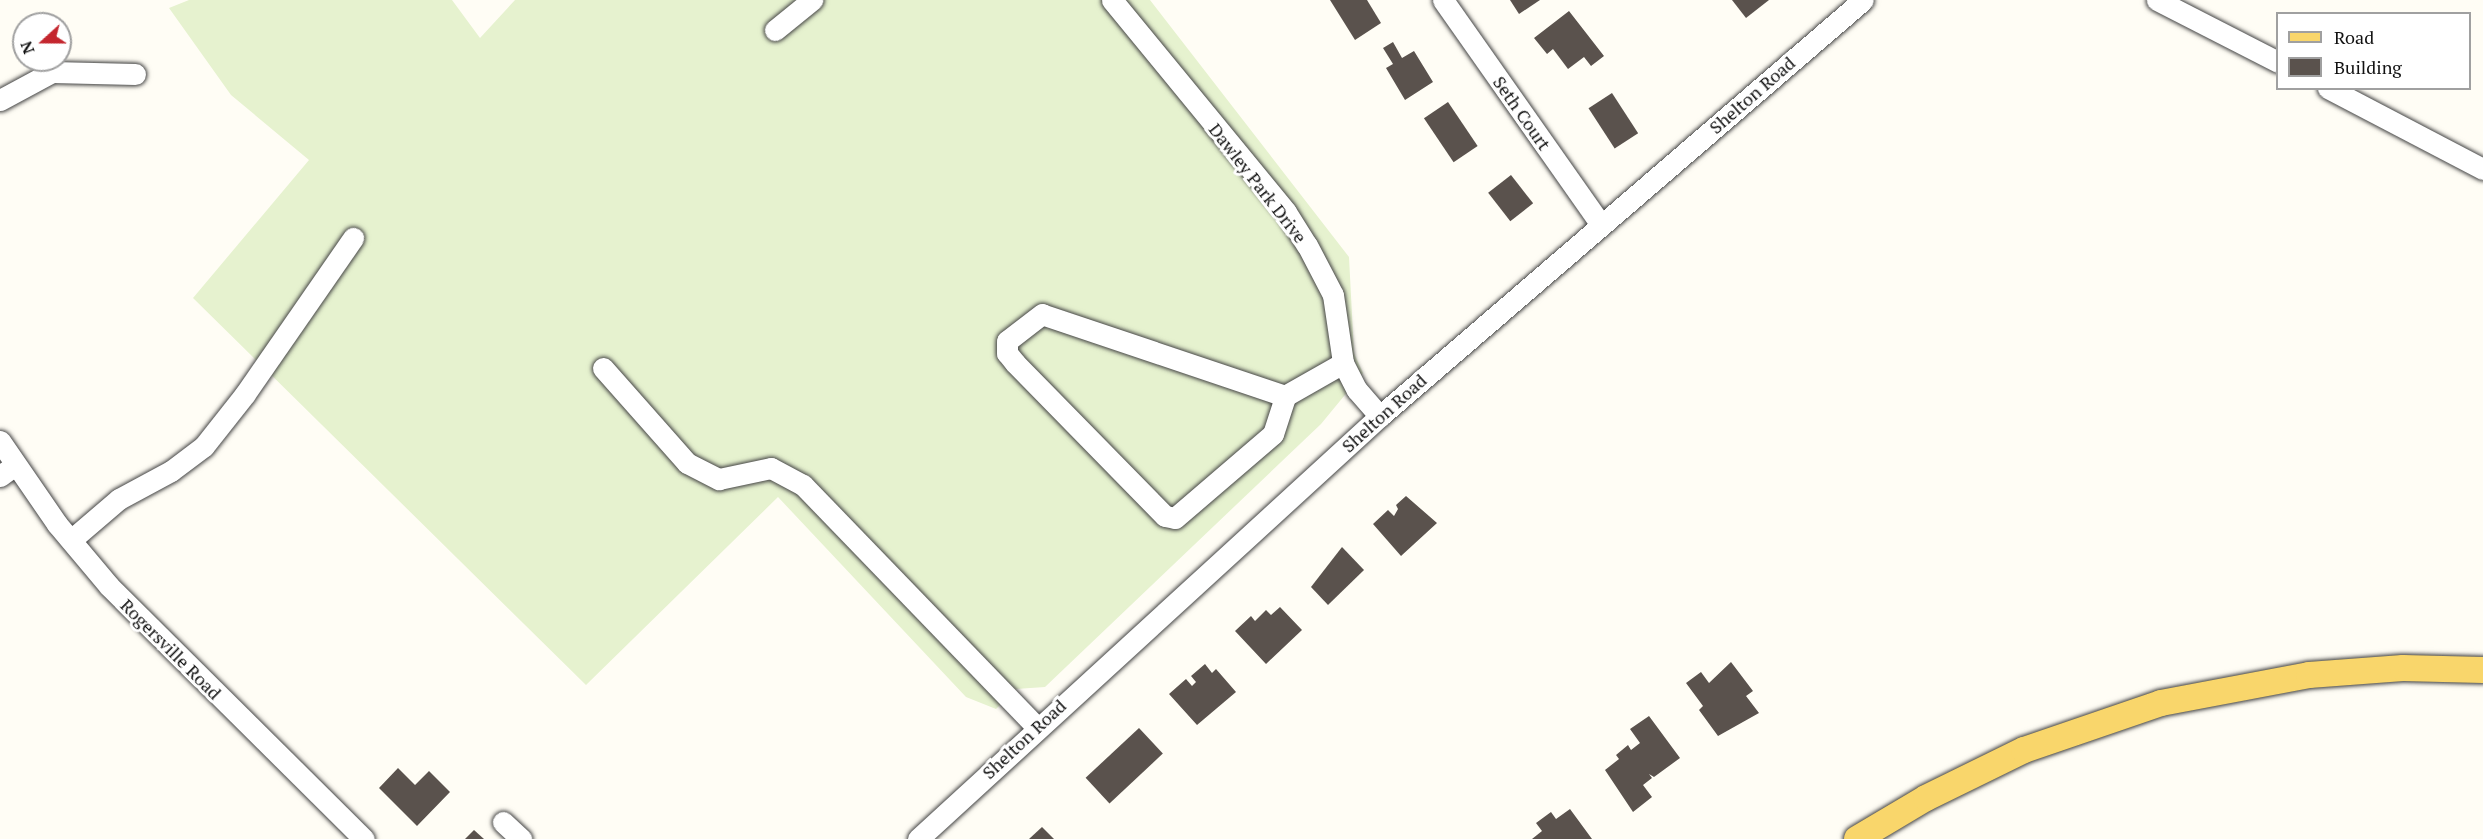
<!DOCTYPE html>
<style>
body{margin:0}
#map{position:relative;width:2483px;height:839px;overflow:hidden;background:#fffdf5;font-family:"PT Serif",serif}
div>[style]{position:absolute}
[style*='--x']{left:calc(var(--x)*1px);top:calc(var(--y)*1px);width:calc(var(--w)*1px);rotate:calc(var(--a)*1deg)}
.pitch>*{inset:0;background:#e6f2cf}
.building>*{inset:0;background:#5a524d;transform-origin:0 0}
.roads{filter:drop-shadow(0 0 2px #444) drop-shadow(0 0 2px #444)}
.minor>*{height:21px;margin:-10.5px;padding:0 10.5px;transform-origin:10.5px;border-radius:10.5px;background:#fff}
.major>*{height:26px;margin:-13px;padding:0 13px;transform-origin:13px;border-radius:13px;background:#f9d66b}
span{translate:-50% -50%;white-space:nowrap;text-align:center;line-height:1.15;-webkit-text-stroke:6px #fff;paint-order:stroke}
.street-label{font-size:18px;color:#111}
.legend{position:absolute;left:2276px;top:12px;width:195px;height:78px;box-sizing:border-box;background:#fff;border:2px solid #a0a0a0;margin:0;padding:8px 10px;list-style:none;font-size:18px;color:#111}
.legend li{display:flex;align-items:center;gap:12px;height:30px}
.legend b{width:30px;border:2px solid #a0a0a0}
.north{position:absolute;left:12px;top:12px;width:60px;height:60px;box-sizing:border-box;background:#fff;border:2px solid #a0a0a0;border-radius:50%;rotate:249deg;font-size:16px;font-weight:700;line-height:24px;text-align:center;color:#111}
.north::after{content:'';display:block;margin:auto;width:21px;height:27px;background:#c4262e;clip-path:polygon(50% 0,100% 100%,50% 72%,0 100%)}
</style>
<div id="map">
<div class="pitch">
<i style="clip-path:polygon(189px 0,452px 0,480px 38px,515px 0,1150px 0,1349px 257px,1354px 353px,1363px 373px,1321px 424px,1045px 687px,1016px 689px,996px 709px,966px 697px,778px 497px,586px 685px,193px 298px,309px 160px,231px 95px,169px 8px)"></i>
</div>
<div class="building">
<i style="clip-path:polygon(1330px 0,1367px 0,1381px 23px,1355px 40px)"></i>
<i style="clip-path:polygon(1510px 0,1540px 0,1519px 14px)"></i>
<i style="clip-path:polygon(1732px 0,1769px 0,1746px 18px)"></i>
<i style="clip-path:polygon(1569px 11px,1604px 56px,1591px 66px,1584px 57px,1568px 69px,1553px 49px,1547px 54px,1534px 38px)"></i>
<i style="clip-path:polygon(1393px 42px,1402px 58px,1414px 51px,1433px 82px,1405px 100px,1386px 68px,1393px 64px,1383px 48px)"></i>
<i style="left:1612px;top:93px;width:48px;height:28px;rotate:57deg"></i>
<i style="left:1448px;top:102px;width:53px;height:29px;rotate:56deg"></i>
<i style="left:1511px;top:175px;width:36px;height:29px;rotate:52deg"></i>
<i style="clip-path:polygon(1406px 496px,1437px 523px,1401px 556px,1373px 524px,1388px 510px,1394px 516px,1398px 509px,1396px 505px)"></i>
<i style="clip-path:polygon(1342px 547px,1364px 570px,1328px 605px,1311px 587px)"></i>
<i style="clip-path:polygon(1280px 607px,1302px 630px,1266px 664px,1235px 631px,1251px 616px,1255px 621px,1266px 610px,1271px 615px)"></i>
<i style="clip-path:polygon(1731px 662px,1753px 691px,1746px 696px,1759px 713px,1718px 736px,1699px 710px,1703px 706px,1686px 683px,1701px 672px,1709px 683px)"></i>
<i style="clip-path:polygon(1205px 664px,1212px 673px,1216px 669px,1236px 692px,1197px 725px,1169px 694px,1186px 679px,1192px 686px,1196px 682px,1191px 676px)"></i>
<i style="clip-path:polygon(1649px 716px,1680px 758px,1654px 777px,1649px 774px,1652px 778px,1643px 785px,1652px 797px,1633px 812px,1605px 770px,1619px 759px,1616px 755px,1628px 745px,1631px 750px,1640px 743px,1630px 729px)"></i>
<i style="left:1139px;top:728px;width:35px;height:73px;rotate:47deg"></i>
<i style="clip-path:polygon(398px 768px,415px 785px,429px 771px,450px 792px,417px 826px,379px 788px)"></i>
<i style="clip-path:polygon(1570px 809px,1592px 839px,1532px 839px,1542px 831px,1536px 823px,1551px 812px,1556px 819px)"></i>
<i style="clip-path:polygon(1042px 827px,1054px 839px,1029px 839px)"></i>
<i style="clip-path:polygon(474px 830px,484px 839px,465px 839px)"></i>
</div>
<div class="roads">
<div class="minor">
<i style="--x:1112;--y:0;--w:274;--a:50.6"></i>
<i style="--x:1286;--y:212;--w:39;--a:58"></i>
<i style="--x:1307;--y:245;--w:56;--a:62.5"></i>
<i style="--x:1333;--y:295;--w:69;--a:81.6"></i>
<i style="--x:1343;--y:363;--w:30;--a:63"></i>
<i style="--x:1357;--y:390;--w:35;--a:49"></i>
<i style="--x:1443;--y:0;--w:275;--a:54.9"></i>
<i style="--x:2157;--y:0;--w:136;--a:27.1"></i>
<i style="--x:775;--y:30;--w:48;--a:-39"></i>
<i style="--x:2328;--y:88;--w:175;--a:27.6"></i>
<i style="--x:0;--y:100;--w:59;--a:-28.3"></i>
<i style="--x:52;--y:72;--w:83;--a:1.4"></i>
<i style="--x:603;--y:368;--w:127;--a:48.5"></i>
<i style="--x:687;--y:463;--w:36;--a:27"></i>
<i style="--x:719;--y:479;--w:53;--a:-11.9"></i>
<i style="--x:771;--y:468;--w:36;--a:28"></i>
<i style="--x:803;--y:485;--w:337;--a:46"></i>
<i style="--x:1285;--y:396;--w:256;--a:-161.4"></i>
<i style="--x:1042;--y:314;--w:44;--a:142.4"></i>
<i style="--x:1007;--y:341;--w:12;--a:90"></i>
<i style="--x:1007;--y:353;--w:13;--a:51"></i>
<i style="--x:1015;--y:363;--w:214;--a:45.6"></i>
<i style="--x:1165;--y:516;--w:10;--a:11"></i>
<i style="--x:1175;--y:518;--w:129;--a:-40.6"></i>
<i style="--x:1273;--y:434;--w:40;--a:-72"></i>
<i style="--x:1285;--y:396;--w:67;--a:-29.6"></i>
<i style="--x:0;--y:441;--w:101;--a:55.5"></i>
<i style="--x:57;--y:524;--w:81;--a:50"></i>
<i style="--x:109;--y:586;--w:359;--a:44.8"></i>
<i style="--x:0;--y:476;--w:19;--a:-36"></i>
<i style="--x:71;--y:540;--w:63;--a:-40.5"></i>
<i style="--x:119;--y:499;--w:59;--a:-28.3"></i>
<i style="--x:171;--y:471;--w:41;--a:-37.1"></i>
<i style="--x:204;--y:446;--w:66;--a:-51.7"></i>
<i style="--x:245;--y:394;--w:190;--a:-55.3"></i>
<i style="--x:503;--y:822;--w:25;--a:43"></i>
<i style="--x:918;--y:839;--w:626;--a:-42.48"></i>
<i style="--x:1380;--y:416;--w:637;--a:-40.74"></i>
</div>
<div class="major">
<i style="--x:1857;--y:839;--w:80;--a:-30.7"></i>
<i style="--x:1926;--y:798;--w:109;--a:-26.1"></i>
<i style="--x:2024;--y:750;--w:145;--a:-18.9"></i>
<i style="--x:2161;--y:703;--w:151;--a:-10.7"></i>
<i style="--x:2309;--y:675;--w:94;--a:-4.3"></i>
<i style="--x:2403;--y:668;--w:80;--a:1.4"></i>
</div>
</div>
<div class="street-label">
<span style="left:1752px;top:95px;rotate:-41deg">Shelton Road</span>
<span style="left:1522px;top:113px;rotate:55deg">Seth Court</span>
<span style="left:1258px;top:183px;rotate:52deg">Dawley Park Drive</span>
<span style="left:1384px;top:413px;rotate:-42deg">Shelton Road</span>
<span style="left:171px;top:649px;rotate:45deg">Rogersville Road</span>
<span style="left:1024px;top:739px;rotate:-43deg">Shelton Road</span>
</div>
<ul class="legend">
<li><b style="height:8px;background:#f9d66b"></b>Road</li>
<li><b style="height:16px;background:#5a524d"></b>Building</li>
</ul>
<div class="north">N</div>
</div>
